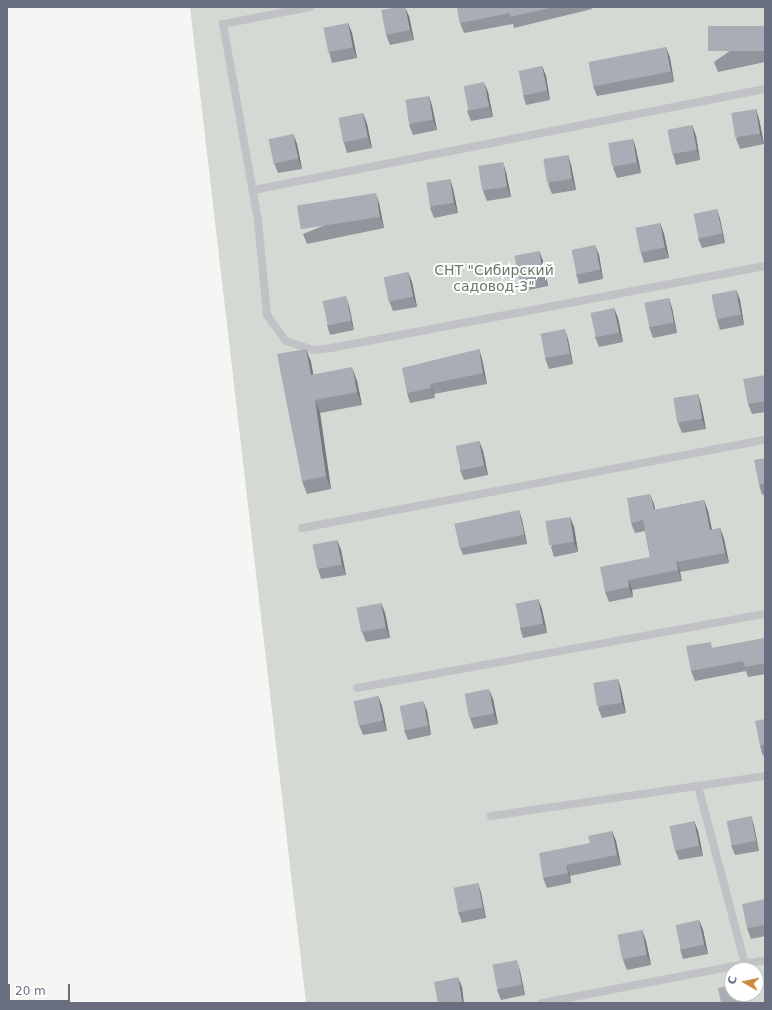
<!DOCTYPE html>
<meta charset="utf-8">
<style>
body{margin:0}
#map{position:relative;width:772px;height:1010px;overflow:hidden;background:#f5f6f3;font-family:"DejaVu Sans",sans-serif}
div>[style]{position:absolute}
[style*='--x']{left:calc(var(--x)*1px);top:calc(var(--y)*1px);width:calc(var(--w)*1px);rotate:calc(var(--a)*1deg)}
.green>*{inset:0;background:#d4dad3}
.service>*{height:8px;margin:-4px;padding:0 4px;transform-origin:4px;border-radius:4px;background:#c0c2c6}
.wall>*{inset:0;background:#92959c}
.shaded-wall>*{inset:0;background:#77797f;transform-origin:0 0}
.building>*{inset:0;background:#aaadb5;transform-origin:0 0}
span{translate:-50% -50%;white-space:nowrap;text-align:center;line-height:1.15;-webkit-text-stroke:4px #fff;paint-order:stroke}
.park-label{font-size:14px;color:#677869}
.frame{position:absolute;inset:0;border:8px solid #696f80;pointer-events:none}
.north{position:absolute;left:724px;top:962px;width:40px;height:40px;box-sizing:border-box;background:#fff;border:1px solid #c3c5cc;border-radius:50%;rotate:279deg;font-size:11px;font-weight:700;line-height:16px;text-align:center;color:#696f80}
.north::after{content:'';display:block;margin:auto;width:14px;height:18px;background:#cc8c3e;clip-path:polygon(50% 0,100% 100%,50% 72%,0 100%)}
.scale{position:absolute;left:8px;top:984px;width:62px;height:18px;box-sizing:border-box;border:2px solid #696f80;border-top:0;padding-left:5px;font-size:12px;line-height:14px;white-space:nowrap;color:#696f80;-webkit-text-stroke:3px #fff;paint-order:stroke}
</style>
<div id="map">
<div class="green">
<i style="clip-path:polygon(evenodd,190px 7px,765px 7px,765px 1003px,306px 1003px,190px 7px,732px 970px,756px 970px,756px 994px,732px 994px,732px 970px)"></i>
</div>
<div class="service">
<i style="--x:310;--y:7;--w:89;--a:168.9"></i>
<i style="--x:223;--y:24;--w:200;--a:79.9"></i>
<i style="--x:258;--y:221;--w:94;--a:84.5"></i>
<i style="--x:267;--y:315;--w:32;--a:54"></i>
<i style="--x:286;--y:341;--w:29;--a:18"></i>
<i style="--x:314;--y:350;--w:17;--a:-7"></i>
<i style="--x:331;--y:348;--w:442;--a:-10.7"></i>
<i style="--x:253;--y:190;--w:522;--a:-11.16"></i>
<i style="--x:302;--y:528;--w:471;--a:-10.8"></i>
<i style="--x:357;--y:688;--w:415;--a:-10.3"></i>
<i style="--x:698;--y:786;--w:184;--a:75.2"></i>
<i style="--x:491;--y:816;--w:277;--a:-8.3"></i>
<i style="--x:542;--y:1003;--w:227;--a:-10.9"></i>
</div>
<div class="wall">
<i style="clip-path:polygon(457px 7px,591px 7px,592px 9px,514px 28px,513px 24px,464px 33px,460px 23px)"></i>
<i style="clip-path:polygon(409px 16px,414px 40px,390px 45px,386px 35px)"></i>
<i style="clip-path:polygon(348px 23px,352px 33px,357px 58px,332px 63px,329px 52px)"></i>
<i style="clip-path:polygon(765px 26px,765px 62px,718px 72px,714px 62px)"></i>
<i style="clip-path:polygon(666px 47px,670px 58px,674px 82px,597px 96px,593px 86px)"></i>
<i style="clip-path:polygon(542px 66px,546px 76px,550px 100px,526px 105px,523px 95px)"></i>
<i style="clip-path:polygon(488px 92px,493px 117px,471px 121px,467px 111px)"></i>
<i style="clip-path:polygon(429px 96px,432px 106px,437px 130px,413px 135px,409px 125px)"></i>
<i style="clip-path:polygon(756px 109px,759px 119px,764px 144px,740px 149px,736px 139px)"></i>
<i style="clip-path:polygon(363px 113px,367px 124px,372px 148px,347px 153px,344px 143px)"></i>
<i style="clip-path:polygon(692px 125px,696px 136px,700px 160px,676px 165px,673px 154px)"></i>
<i style="clip-path:polygon(293px 134px,297px 144px,302px 169px,278px 173px,274px 163px)"></i>
<i style="clip-path:polygon(633px 139px,636px 149px,641px 173px,617px 178px,613px 168px)"></i>
<i style="clip-path:polygon(568px 155px,571px 165px,576px 190px,552px 194px,548px 184px)"></i>
<i style="clip-path:polygon(506px 172px,511px 197px,487px 201px,483px 191px)"></i>
<i style="clip-path:polygon(450px 179px,453px 189px,458px 213px,434px 218px,430px 208px)"></i>
<i style="clip-path:polygon(379px 203px,384px 228px,307px 244px,303px 234px)"></i>
<i style="clip-path:polygon(717px 209px,720px 219px,725px 243px,702px 248px,698px 238px)"></i>
<i style="clip-path:polygon(660px 223px,664px 234px,669px 258px,644px 263px,641px 253px)"></i>
<i style="clip-path:polygon(539px 251px,543px 261px,548px 286px,524px 291px,520px 281px)"></i>
<i style="clip-path:polygon(599px 255px,603px 279px,579px 284px,576px 274px)"></i>
<i style="clip-path:polygon(408px 272px,412px 282px,417px 307px,393px 311px,389px 301px)"></i>
<i style="clip-path:polygon(736px 290px,740px 300px,744px 325px,720px 330px,717px 320px)"></i>
<i style="clip-path:polygon(669px 298px,672px 308px,677px 333px,653px 338px,649px 327px)"></i>
<i style="clip-path:polygon(349px 306px,354px 330px,330px 335px,327px 325px)"></i>
<i style="clip-path:polygon(614px 308px,618px 318px,623px 342px,599px 347px,595px 337px)"></i>
<i style="clip-path:polygon(568px 339px,573px 364px,549px 369px,545px 358px)"></i>
<i style="clip-path:polygon(306px 349px,311px 362px,313px 375px,357px 381px,362px 405px,320px 413px,331px 489px,307px 494px,302px 481px)"></i>
<i style="clip-path:polygon(479px 349px,482px 359px,487px 384px,434px 394px,435px 398px,410px 403px,407px 393px)"></i>
<i style="clip-path:polygon(765px 375px,765px 412px,752px 414px,748px 404px)"></i>
<i style="clip-path:polygon(698px 394px,701px 404px,706px 429px,682px 433px,678px 423px)"></i>
<i style="clip-path:polygon(479px 441px,483px 451px,488px 475px,464px 480px,460px 470px)"></i>
<i style="clip-path:polygon(765px 458px,765px 494px,762px 495px,759px 485px)"></i>
<i style="clip-path:polygon(704px 500px,708px 511px,712px 530px,720px 528px,724px 539px,729px 563px,680px 572px,682px 581px,632px 590px,633px 597px,609px 602px,605px 592px,650px 557px,645px 531px,635px 533px,631px 523px,654px 504px,655px 510px)"></i>
<i style="clip-path:polygon(519px 510px,522px 520px,527px 544px,463px 555px,459px 545px)"></i>
<i style="clip-path:polygon(570px 517px,574px 527px,578px 552px,554px 557px,551px 547px)"></i>
<i style="clip-path:polygon(337px 540px,341px 550px,346px 575px,321px 579px,318px 569px)"></i>
<i style="clip-path:polygon(538px 599px,542px 609px,547px 633px,523px 638px,520px 628px)"></i>
<i style="clip-path:polygon(381px 603px,385px 613px,390px 638px,366px 642px,362px 632px)"></i>
<i style="clip-path:polygon(765px 638px,765px 674px,748px 677px,746px 671px,695px 681px,691px 671px,713px 648px)"></i>
<i style="clip-path:polygon(618px 679px,621px 689px,626px 713px,602px 718px,598px 708px)"></i>
<i style="clip-path:polygon(378px 696px,382px 706px,387px 731px,363px 735px,359px 725px)"></i>
<i style="clip-path:polygon(493px 699px,498px 724px,474px 729px,470px 718px)"></i>
<i style="clip-path:polygon(427px 711px,431px 735px,408px 740px,404px 730px)"></i>
<i style="clip-path:polygon(765px 719px,765px 755px,763px 756px,760px 746px)"></i>
<i style="clip-path:polygon(751px 816px,754px 826px,759px 851px,735px 855px,731px 845px)"></i>
<i style="clip-path:polygon(694px 821px,698px 831px,703px 856px,679px 860px,675px 850px)"></i>
<i style="clip-path:polygon(612px 831px,616px 841px,621px 865px,570px 876px,571px 883px,547px 888px,543px 878px,590px 843px)"></i>
<i style="clip-path:polygon(478px 883px,481px 893px,486px 918px,462px 923px,458px 912px)"></i>
<i style="clip-path:polygon(765px 899px,765px 936px,751px 939px,747px 928px)"></i>
<i style="clip-path:polygon(699px 920px,703px 930px,708px 954px,683px 959px,680px 949px)"></i>
<i style="clip-path:polygon(642px 930px,646px 941px,651px 965px,627px 970px,623px 960px)"></i>
<i style="clip-path:polygon(520px 971px,525px 995px,501px 1000px,497px 990px)"></i>
</div>
<div class="shaded-wall">
<i style="clip-path:polygon(405px 7px,409px 16px,414px 40px,410px 30px)"></i>
<i style="clip-path:polygon(348px 23px,352px 33px,357px 58px,353px 48px)"></i>
<i style="clip-path:polygon(666px 47px,670px 58px,674px 82px,671px 72px)"></i>
<i style="clip-path:polygon(542px 66px,546px 76px,550px 100px,547px 90px)"></i>
<i style="clip-path:polygon(484px 82px,488px 92px,493px 117px,489px 106px)"></i>
<i style="clip-path:polygon(429px 96px,432px 106px,437px 130px,433px 120px)"></i>
<i style="clip-path:polygon(756px 109px,759px 119px,764px 144px,760px 134px)"></i>
<i style="clip-path:polygon(363px 113px,367px 124px,372px 148px,368px 138px)"></i>
<i style="clip-path:polygon(692px 125px,696px 136px,700px 160px,697px 150px)"></i>
<i style="clip-path:polygon(293px 134px,297px 144px,302px 169px,298px 158px)"></i>
<i style="clip-path:polygon(633px 139px,636px 149px,641px 173px,637px 163px)"></i>
<i style="clip-path:polygon(568px 155px,571px 165px,576px 190px,572px 179px)"></i>
<i style="clip-path:polygon(503px 162px,506px 172px,511px 197px,507px 187px)"></i>
<i style="clip-path:polygon(450px 179px,453px 189px,458px 213px,454px 203px)"></i>
<i style="clip-path:polygon(376px 193px,379px 203px,384px 228px,380px 217px)"></i>
<i style="clip-path:polygon(717px 209px,720px 219px,725px 243px,722px 233px)"></i>
<i style="clip-path:polygon(660px 223px,664px 234px,669px 258px,665px 248px)"></i>
<i style="clip-path:polygon(595px 245px,599px 255px,603px 279px,600px 269px)"></i>
<i style="clip-path:polygon(539px 251px,543px 261px,548px 286px,544px 276px)"></i>
<i style="clip-path:polygon(408px 272px,412px 282px,417px 307px,413px 296px)"></i>
<i style="clip-path:polygon(736px 290px,740px 300px,744px 325px,741px 315px)"></i>
<i style="clip-path:polygon(346px 296px,349px 306px,354px 330px,351px 320px)"></i>
<i style="clip-path:polygon(669px 298px,672px 308px,677px 333px,674px 323px)"></i>
<i style="clip-path:polygon(614px 308px,618px 318px,623px 342px,619px 332px)"></i>
<i style="clip-path:polygon(565px 329px,568px 339px,573px 364px,570px 354px)"></i>
<i style="clip-path:polygon(306px 349px,311px 362px,316px 389px,311px 375px)"></i>
<i style="clip-path:polygon(479px 349px,482px 359px,487px 384px,483px 373px)"></i>
<i style="clip-path:polygon(352px 367px,357px 381px,362px 405px,357px 392px)"></i>
<i style="clip-path:polygon(430px 384px,434px 394px,435px 398px,431px 388px)"></i>
<i style="clip-path:polygon(698px 394px,701px 404px,706px 429px,702px 419px)"></i>
<i style="clip-path:polygon(315px 400px,320px 413px,331px 489px,326px 476px)"></i>
<i style="clip-path:polygon(479px 441px,483px 451px,488px 475px,484px 465px)"></i>
<i style="clip-path:polygon(650px 494px,654px 504px,657px 521px,654px 510px)"></i>
<i style="clip-path:polygon(704px 500px,708px 511px,714px 540px,710px 530px)"></i>
<i style="clip-path:polygon(519px 510px,522px 520px,527px 544px,524px 534px)"></i>
<i style="clip-path:polygon(570px 517px,574px 527px,578px 552px,574px 542px)"></i>
<i style="clip-path:polygon(720px 528px,724px 539px,729px 563px,725px 553px)"></i>
<i style="clip-path:polygon(337px 540px,341px 550px,346px 575px,342px 565px)"></i>
<i style="clip-path:polygon(676px 562px,680px 572px,682px 581px,678px 570px)"></i>
<i style="clip-path:polygon(628px 580px,632px 590px,633px 597px,629px 587px)"></i>
<i style="clip-path:polygon(538px 599px,542px 609px,547px 633px,543px 623px)"></i>
<i style="clip-path:polygon(381px 603px,385px 613px,390px 638px,386px 628px)"></i>
<i style="clip-path:polygon(618px 679px,621px 689px,626px 713px,622px 703px)"></i>
<i style="clip-path:polygon(489px 689px,493px 699px,498px 724px,494px 714px)"></i>
<i style="clip-path:polygon(378px 696px,382px 706px,387px 731px,383px 720px)"></i>
<i style="clip-path:polygon(423px 701px,427px 711px,431px 735px,428px 725px)"></i>
<i style="clip-path:polygon(751px 816px,754px 826px,759px 851px,756px 840px)"></i>
<i style="clip-path:polygon(694px 821px,698px 831px,703px 856px,699px 845px)"></i>
<i style="clip-path:polygon(612px 831px,616px 841px,621px 865px,617px 855px)"></i>
<i style="clip-path:polygon(566px 865px,570px 876px,571px 883px,568px 873px)"></i>
<i style="clip-path:polygon(478px 883px,481px 893px,486px 918px,483px 908px)"></i>
<i style="clip-path:polygon(699px 920px,703px 930px,708px 954px,704px 944px)"></i>
<i style="clip-path:polygon(642px 930px,646px 941px,651px 965px,647px 955px)"></i>
<i style="clip-path:polygon(517px 960px,520px 971px,525px 995px,522px 985px)"></i>
<i style="clip-path:polygon(458px 977px,462px 987px,464px 1003px,463px 1003px,462px 1002px)"></i>
<i style="left:744px;top:994px;width:2px;height:9px"></i>
</div>
<div class="building">
<i style="clip-path:polygon(399px 7px,405px 7px,410px 30px,386px 35px,381px 10px)"></i>
<i style="clip-path:polygon(457px 7px,554px 7px,510px 17px,510px 13px,460px 23px)"></i>
<i style="left:348px;top:23px;width:25px;height:25px;rotate:79deg"></i>
<i style="left:765px;top:26px;width:25px;height:57px;rotate:90deg"></i>
<i style="left:666px;top:47px;width:25px;height:79px;rotate:79deg"></i>
<i style="left:542px;top:66px;width:25px;height:24px;rotate:78deg"></i>
<i style="left:484px;top:82px;width:25px;height:21px;rotate:78deg"></i>
<i style="left:429px;top:96px;width:24px;height:24px;rotate:81deg"></i>
<i style="left:756px;top:109px;width:25px;height:25px;rotate:81deg"></i>
<i style="left:363px;top:113px;width:25px;height:25px;rotate:79deg"></i>
<i style="left:692px;top:125px;width:25px;height:25px;rotate:79deg"></i>
<i style="left:293px;top:134px;width:25px;height:25px;rotate:78deg"></i>
<i style="left:633px;top:139px;width:24px;height:25px;rotate:81deg"></i>
<i style="left:568px;top:155px;width:24px;height:25px;rotate:81deg"></i>
<i style="left:503px;top:162px;width:25px;height:25px;rotate:81deg"></i>
<i style="left:450px;top:179px;width:24px;height:24px;rotate:81deg"></i>
<i style="left:376px;top:193px;width:24px;height:80px;rotate:81deg"></i>
<i style="left:717px;top:209px;width:25px;height:24px;rotate:78deg"></i>
<i style="left:660px;top:223px;width:25px;height:25px;rotate:79deg"></i>
<i style="left:595px;top:245px;width:25px;height:24px;rotate:78deg"></i>
<i style="left:539px;top:251px;width:25px;height:25px;rotate:79deg"></i>
<i style="left:408px;top:272px;width:25px;height:25px;rotate:78deg"></i>
<i style="left:736px;top:290px;width:25px;height:25px;rotate:79deg"></i>
<i style="left:346px;top:296px;width:25px;height:24px;rotate:78deg"></i>
<i style="left:669px;top:298px;width:25px;height:25px;rotate:79deg"></i>
<i style="left:614px;top:308px;width:25px;height:24px;rotate:78deg"></i>
<i style="left:565px;top:329px;width:25px;height:25px;rotate:79deg"></i>
<i style="clip-path:polygon(306px 349px,311px 375px,352px 367px,357px 392px,315px 400px,326px 476px,302px 481px,277px 354px)"></i>
<i style="clip-path:polygon(479px 349px,483px 373px,430px 384px,431px 388px,407px 393px,402px 368px)"></i>
<i style="clip-path:polygon(765px 375px,765px 401px,748px 404px,743px 379px)"></i>
<i style="left:698px;top:394px;width:25px;height:25px;rotate:81deg"></i>
<i style="left:479px;top:441px;width:25px;height:24px;rotate:78deg"></i>
<i style="clip-path:polygon(765px 458px,765px 483px,759px 485px,754px 460px)"></i>
<i style="clip-path:polygon(650px 494px,654px 510px,704px 500px,710px 530px,720px 528px,725px 553px,676px 562px,678px 570px,628px 580px,629px 587px,605px 592px,600px 567px,650px 557px,643px 520px,631px 523px,627px 498px)"></i>
<i style="left:519px;top:510px;width:25px;height:66px;rotate:78deg"></i>
<i style="left:570px;top:517px;width:25px;height:25px;rotate:81deg"></i>
<i style="left:337px;top:540px;width:25px;height:25px;rotate:79deg"></i>
<i style="left:538px;top:599px;width:25px;height:23px;rotate:78deg"></i>
<i style="left:381px;top:603px;width:25px;height:25px;rotate:79deg"></i>
<i style="clip-path:polygon(765px 638px,765px 663px,745px 667px,743px 661px,691px 671px,686px 646px,711px 642px,712px 648px)"></i>
<i style="left:618px;top:679px;width:24px;height:25px;rotate:81deg"></i>
<i style="left:489px;top:689px;width:25px;height:25px;rotate:79deg"></i>
<i style="left:378px;top:696px;width:25px;height:25px;rotate:78deg"></i>
<i style="left:423px;top:701px;width:25px;height:24px;rotate:78deg"></i>
<i style="clip-path:polygon(765px 719px,765px 744px,760px 746px,755px 721px)"></i>
<i style="left:751px;top:816px;width:25px;height:25px;rotate:78deg"></i>
<i style="left:694px;top:821px;width:25px;height:25px;rotate:78deg"></i>
<i style="clip-path:polygon(612px 831px,617px 855px,566px 865px,568px 873px,543px 878px,539px 853px,590px 843px,588px 836px)"></i>
<i style="left:478px;top:883px;width:25px;height:25px;rotate:79deg"></i>
<i style="clip-path:polygon(765px 899px,765px 925px,747px 928px,742px 904px)"></i>
<i style="left:699px;top:920px;width:25px;height:24px;rotate:78deg"></i>
<i style="left:642px;top:930px;width:25px;height:25px;rotate:79deg"></i>
<i style="left:517px;top:960px;width:25px;height:25px;rotate:79deg"></i>
<i style="clip-path:polygon(458px 977px,462px 1002px,456px 1003px,438px 1003px,434px 982px)"></i>
<i style="clip-path:polygon(732px 985px,732px 994px,744px 994px,746px 1003px,721px 1003px,718px 988px)"></i>
</div>
<div class="park-label">
<span style="left:494px;top:278px">СНТ "Сибирский<br>садовод-3"</span>
</div>
<div class="frame"></div>
<div class="north">С</div>
<div class="scale">20 m</div>
</div>
